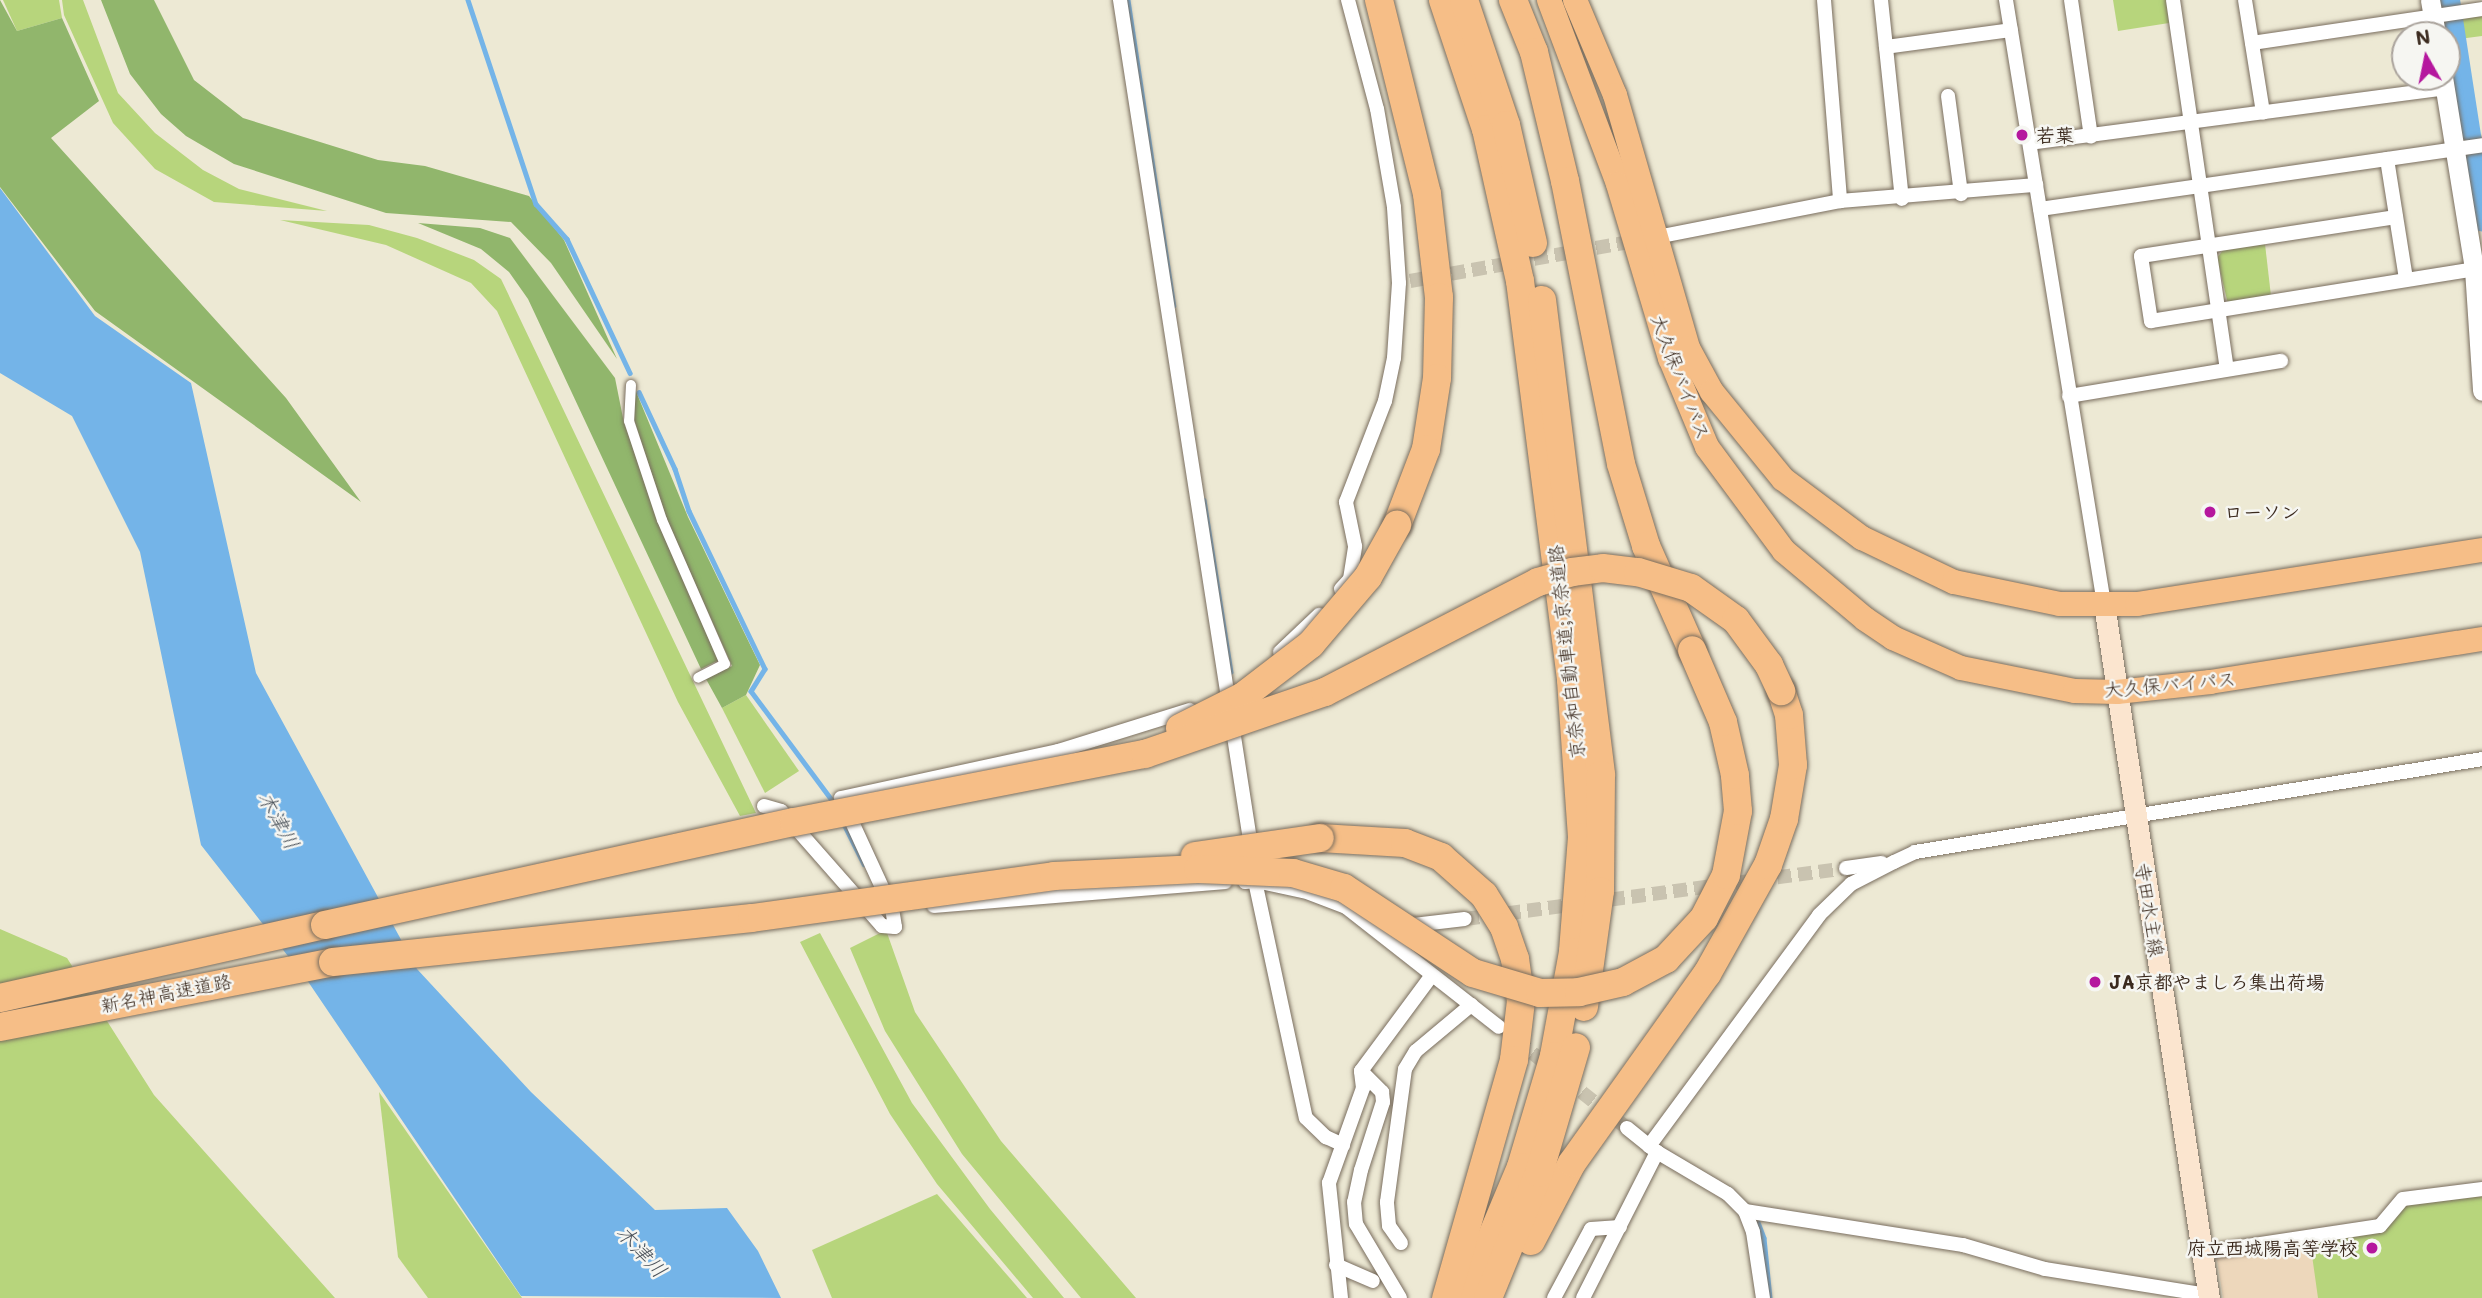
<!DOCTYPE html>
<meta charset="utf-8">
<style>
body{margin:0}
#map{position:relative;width:2482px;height:1298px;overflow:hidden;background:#ede9d4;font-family:Mali,"Klee One",sans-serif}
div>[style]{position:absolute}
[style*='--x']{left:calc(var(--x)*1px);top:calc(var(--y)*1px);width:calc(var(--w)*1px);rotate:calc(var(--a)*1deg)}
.built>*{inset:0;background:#edd7bb}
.green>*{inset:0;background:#b7d57c}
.forest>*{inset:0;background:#91b66c}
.water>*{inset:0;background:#74b4e8}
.stream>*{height:4.5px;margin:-2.25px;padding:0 2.25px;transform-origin:2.25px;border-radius:2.25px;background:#74b4e8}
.river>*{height:24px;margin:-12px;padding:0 12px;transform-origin:12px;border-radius:12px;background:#74b4e8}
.minor-tunnel>*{height:14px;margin-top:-7px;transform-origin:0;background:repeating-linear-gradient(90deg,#c9c3b0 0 14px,transparent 0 21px)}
.roads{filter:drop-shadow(0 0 2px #796d5e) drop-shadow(0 0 2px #796d5e)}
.pedestrian>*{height:10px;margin:-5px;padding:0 5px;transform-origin:5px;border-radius:5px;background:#fff}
.minor>*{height:14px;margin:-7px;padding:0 7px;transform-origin:7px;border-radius:7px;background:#fff}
.tertiary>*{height:19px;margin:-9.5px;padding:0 9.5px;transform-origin:9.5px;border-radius:9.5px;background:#fff}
.secondary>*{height:21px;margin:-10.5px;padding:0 10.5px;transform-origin:10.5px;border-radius:10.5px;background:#fbe5cf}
.trunk>*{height:24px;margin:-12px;padding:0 12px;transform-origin:12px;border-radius:12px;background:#f6be87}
.motorway>*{height:28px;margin:-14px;padding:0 14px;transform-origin:14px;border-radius:14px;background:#f6be87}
.bridges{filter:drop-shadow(0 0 2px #796d5e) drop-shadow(0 0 2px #796d5e)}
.motorway-bridge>*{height:28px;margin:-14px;padding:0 14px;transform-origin:14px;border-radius:14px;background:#f6be87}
.dots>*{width:19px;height:19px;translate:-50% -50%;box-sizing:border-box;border:4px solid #f6f6f2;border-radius:50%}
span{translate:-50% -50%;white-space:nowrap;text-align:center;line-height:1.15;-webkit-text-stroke:5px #f6f6f2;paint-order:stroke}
.poi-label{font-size:19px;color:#3b2a1e;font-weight:700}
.left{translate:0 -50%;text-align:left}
.right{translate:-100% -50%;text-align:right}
.street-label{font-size:19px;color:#3b2a1e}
.water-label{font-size:21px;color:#4c535b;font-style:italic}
.north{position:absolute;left:2391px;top:21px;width:70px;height:70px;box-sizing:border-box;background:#f6f6f2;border:2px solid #aba49d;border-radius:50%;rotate:351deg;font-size:19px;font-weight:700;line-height:28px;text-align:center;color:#3b2a1e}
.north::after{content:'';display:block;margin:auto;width:24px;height:32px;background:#b5179e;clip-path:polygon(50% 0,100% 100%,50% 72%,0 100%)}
</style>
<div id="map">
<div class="built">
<i style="clip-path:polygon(2381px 1232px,2482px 1298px,2223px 1298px,2216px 1254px)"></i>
</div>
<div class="green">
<i style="clip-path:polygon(3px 0,59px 0,62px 18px,17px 31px)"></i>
<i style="clip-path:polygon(62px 0,83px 0,118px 93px,155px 133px,203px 170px,239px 189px,327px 211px,214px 202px,155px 169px,113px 123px,64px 15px)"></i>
<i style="clip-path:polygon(2113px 0,2166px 0,2169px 23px,2118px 31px)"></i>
<i style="clip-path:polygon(2482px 13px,2482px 36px,2459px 39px,2456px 17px)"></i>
<i style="clip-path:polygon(280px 220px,369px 225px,417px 238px,474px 260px,501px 279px,756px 813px,740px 816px,678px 702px,497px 311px,471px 283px,386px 245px)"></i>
<i style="clip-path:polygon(2265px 244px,2271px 296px,2228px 304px,2217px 258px,2223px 250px)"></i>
<i style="clip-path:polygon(746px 695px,799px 771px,765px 793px,722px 708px)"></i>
<i style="clip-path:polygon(0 929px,67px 958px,154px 1095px,335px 1298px,0 1298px)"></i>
<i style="clip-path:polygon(886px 930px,915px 1012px,1001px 1141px,1136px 1298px,1081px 1298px,962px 1154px,885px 1031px,850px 948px)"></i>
<i style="clip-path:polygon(820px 933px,912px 1103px,990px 1209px,1064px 1298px,1033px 1298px,937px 1184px,890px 1114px,800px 942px)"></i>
<i style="clip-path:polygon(379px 1092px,522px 1298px,428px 1298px,398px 1257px)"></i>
<i style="clip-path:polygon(2482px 1192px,2482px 1298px,2318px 1298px,2310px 1241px,2381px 1232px,2404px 1202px)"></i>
<i style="clip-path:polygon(937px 1194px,1027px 1298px,832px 1298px,812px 1250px)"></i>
</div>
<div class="forest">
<i style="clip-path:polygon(0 0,17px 31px,62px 18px,99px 101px,51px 138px,286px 398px,361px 502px,95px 311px,0 187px)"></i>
<i style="clip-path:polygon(101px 0,154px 0,194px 80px,243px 118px,378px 160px,425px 166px,529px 196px,564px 240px,617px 359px,551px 263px,511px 222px,386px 213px,234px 164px,186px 136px,161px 114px,130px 74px)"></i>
<i style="clip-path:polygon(418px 223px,480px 228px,510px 238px,615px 378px,624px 423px,719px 660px,701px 669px,528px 299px,509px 272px,481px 249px)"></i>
<i style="clip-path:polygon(635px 389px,688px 517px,760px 665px,746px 695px,722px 708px,706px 679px,732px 666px,666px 518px,633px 416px)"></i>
</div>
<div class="water">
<i style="clip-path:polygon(0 188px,95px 316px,191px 383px,256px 673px,417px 969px,531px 1092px,655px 1210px,727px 1208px,758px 1251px,781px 1298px,521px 1296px,309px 983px,201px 845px,140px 552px,72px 416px,0 373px)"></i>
</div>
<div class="stream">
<i style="--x:468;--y:0;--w:215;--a:71.6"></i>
<i style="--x:536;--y:204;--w:47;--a:48.5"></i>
<i style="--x:567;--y:239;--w:148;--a:64.8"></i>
<i style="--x:1128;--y:0;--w:309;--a:81.5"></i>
<i style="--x:639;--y:392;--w:85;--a:64.9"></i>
<i style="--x:675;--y:469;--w:44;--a:71.6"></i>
<i style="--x:689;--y:511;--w:175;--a:64.3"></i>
<i style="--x:765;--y:669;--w:26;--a:122"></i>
<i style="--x:751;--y:691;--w:141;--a:53.4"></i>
<i style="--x:1204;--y:500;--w:174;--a:81.1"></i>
<i style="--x:843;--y:822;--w:47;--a:63.4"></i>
<i style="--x:1756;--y:1217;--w:22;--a:69"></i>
<i style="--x:1764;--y:1238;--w:60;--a:84.3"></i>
</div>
<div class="river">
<i style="--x:2448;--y:0;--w:222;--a:81.2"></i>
</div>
<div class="minor-tunnel">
<i style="--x:1410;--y:281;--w:235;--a:-10.1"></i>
<i style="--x:1465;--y:919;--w:384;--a:-7.6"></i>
<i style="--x:1516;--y:1040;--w:142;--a:38.4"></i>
</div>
<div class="roads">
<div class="pedestrian">
<i style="--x:631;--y:385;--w:36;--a:93"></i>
<i style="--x:629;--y:421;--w:104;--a:71.6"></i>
<i style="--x:662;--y:520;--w:157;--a:66.4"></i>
<i style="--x:725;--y:664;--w:30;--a:153"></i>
</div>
<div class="minor">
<i style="--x:1120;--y:0;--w:863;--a:81.2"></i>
<i style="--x:1824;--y:0;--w:202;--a:85.4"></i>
<i style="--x:1881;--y:0;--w:200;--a:84"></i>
<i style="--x:2006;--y:0;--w:612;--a:80.78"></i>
<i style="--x:2071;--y:0;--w:138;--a:81.7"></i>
<i style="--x:2173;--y:0;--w:372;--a:81.7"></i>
<i style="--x:2245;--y:0;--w:114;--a:80.9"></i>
<i style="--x:2252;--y:43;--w:232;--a:-8.4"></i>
<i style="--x:1886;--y:47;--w:126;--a:-7.7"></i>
<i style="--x:1948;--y:96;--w:99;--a:82.4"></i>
<i style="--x:2030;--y:143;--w:419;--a:-7.5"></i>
<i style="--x:2387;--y:159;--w:121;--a:81"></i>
<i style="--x:2040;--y:209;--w:447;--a:-8.2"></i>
<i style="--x:2396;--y:217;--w:258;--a:171.3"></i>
<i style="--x:2141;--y:256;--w:66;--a:81.3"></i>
<i style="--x:2151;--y:321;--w:327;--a:-9.1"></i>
<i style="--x:1667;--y:235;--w:176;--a:-11.1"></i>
<i style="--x:1840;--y:201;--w:197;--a:-4.7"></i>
<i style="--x:2069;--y:396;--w:215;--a:-9.4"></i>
<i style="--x:1341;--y:589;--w:13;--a:-48"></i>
<i style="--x:1350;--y:579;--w:33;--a:-81"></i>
<i style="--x:1355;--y:546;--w:45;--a:-101.6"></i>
<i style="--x:1346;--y:502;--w:108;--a:-68.9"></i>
<i style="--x:1385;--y:401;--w:44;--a:-78.2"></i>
<i style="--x:1394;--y:358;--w:75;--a:-86.2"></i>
<i style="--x:1399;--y:283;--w:76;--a:-93.8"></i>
<i style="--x:1394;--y:207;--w:99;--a:-99.8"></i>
<i style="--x:1377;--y:109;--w:113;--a:-104.9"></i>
<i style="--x:1280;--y:652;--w:54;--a:-43.5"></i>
<i style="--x:764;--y:806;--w:18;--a:16"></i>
<i style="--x:781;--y:811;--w:153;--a:48.7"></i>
<i style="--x:882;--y:926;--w:13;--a:4"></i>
<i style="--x:895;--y:927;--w:18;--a:-99"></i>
<i style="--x:892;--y:909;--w:122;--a:-114.7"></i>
<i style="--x:841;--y:798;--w:222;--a:-12.2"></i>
<i style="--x:1058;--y:751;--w:138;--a:-17.3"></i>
<i style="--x:1846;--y:868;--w:36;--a:-8"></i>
<i style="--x:1245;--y:882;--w:10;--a:-6"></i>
<i style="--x:1255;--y:881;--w:242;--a:77.9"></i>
<i style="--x:1306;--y:1118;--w:28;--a:44"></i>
<i style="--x:1326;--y:1137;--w:19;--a:25"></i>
<i style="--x:1265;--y:883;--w:40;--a:12"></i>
<i style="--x:1304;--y:891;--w:45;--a:20.9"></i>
<i style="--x:1346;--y:907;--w:194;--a:38.1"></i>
<i style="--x:934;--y:906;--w:292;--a:-4.7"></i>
<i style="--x:1405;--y:926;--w:60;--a:-6.7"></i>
<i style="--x:1361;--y:1071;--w:30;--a:45"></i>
<i style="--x:1382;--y:1092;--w:10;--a:84"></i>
<i style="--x:1383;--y:1102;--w:71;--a:107.9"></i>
<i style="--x:1361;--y:1170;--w:33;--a:102"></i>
<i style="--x:1354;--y:1202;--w:22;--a:85"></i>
<i style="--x:1356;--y:1224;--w:86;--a:59.3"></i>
<i style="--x:1627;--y:1128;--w:38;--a:39"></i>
<i style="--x:1657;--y:1152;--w:82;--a:30.6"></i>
<i style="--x:1728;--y:1194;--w:24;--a:45"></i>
<i style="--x:1745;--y:1211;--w:22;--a:69"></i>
<i style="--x:1753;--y:1232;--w:67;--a:81.4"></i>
<i style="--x:1649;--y:1146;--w:287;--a:-53.6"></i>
<i style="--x:1819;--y:915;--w:45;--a:-44.1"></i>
<i style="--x:1851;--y:884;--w:48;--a:-27.1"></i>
<i style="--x:1894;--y:862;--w:23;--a:-25"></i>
<i style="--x:1915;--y:852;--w:575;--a:-9.31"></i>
<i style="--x:1745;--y:1211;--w:221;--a:8.9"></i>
<i style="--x:1963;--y:1245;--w:85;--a:16.3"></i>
<i style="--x:2045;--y:1269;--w:165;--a:9.1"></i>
<i style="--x:1401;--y:1243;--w:21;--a:-125"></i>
<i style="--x:1389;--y:1226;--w:24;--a:-95"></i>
<i style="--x:1387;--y:1202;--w:134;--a:-82.3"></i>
<i style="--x:1405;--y:1069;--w:21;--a:-59"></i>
<i style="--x:1416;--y:1051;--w:72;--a:-39.9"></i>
<i style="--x:2201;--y:1253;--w:181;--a:-8.6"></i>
<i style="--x:2380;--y:1226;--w:35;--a:-50"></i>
<i style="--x:2403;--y:1199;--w:80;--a:-7.2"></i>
<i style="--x:1336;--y:1265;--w:40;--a:23.4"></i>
<i style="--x:1341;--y:1298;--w:116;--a:-96"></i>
<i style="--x:1329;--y:1183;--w:101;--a:-70.3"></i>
<i style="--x:1363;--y:1088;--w:17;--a:-97"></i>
<i style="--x:1361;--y:1071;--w:119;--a:-53.5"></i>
<i style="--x:1554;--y:1298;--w:78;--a:-61.8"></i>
<i style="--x:1591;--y:1229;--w:29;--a:-4"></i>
<i style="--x:1583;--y:1298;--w:164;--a:-63.1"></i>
</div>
<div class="tertiary">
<i style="--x:2430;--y:0;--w:36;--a:80"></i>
<i style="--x:2443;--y:77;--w:194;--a:80.8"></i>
<i style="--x:2474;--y:269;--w:122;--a:86.2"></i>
</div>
<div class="secondary">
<i style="--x:2104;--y:604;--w:702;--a:81.4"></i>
</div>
<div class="trunk">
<i style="--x:1549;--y:0;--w:197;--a:69.4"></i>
<i style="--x:1618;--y:184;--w:182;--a:73.4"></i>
<i style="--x:1670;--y:358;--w:96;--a:67.4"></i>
<i style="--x:1707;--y:447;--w:129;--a:53.5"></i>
<i style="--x:1784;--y:551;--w:106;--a:40"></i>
<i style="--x:1865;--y:619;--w:34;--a:34"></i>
<i style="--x:1893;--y:638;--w:74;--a:23.8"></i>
<i style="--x:1961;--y:668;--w:116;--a:11.4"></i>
<i style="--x:2075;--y:691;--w:42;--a:1.4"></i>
<i style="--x:2117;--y:692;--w:94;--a:-6.1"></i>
<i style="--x:2210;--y:682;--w:275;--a:-9"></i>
<i style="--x:1575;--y:0;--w:103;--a:67.2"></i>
<i style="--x:1615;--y:95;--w:263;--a:73.9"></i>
<i style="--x:1688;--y:348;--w:50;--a:61.4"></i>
<i style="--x:1712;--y:392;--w:112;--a:50.8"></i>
<i style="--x:1783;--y:479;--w:99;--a:36.8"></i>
<i style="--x:1862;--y:538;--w:102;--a:25.6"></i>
<i style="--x:1954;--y:582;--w:108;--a:11.7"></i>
<i style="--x:2060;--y:604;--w:77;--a:0"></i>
<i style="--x:2137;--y:604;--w:349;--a:-8.9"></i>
</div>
<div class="motorway">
<i style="--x:1379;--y:0;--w:200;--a:76.1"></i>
<i style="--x:1427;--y:194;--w:104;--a:83.4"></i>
<i style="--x:1439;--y:297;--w:81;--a:91.4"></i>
<i style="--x:1437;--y:378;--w:72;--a:98.8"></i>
<i style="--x:1426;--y:449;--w:81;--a:110.9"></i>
<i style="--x:1443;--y:0;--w:136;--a:71.6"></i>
<i style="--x:1486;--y:129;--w:156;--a:77.4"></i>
<i style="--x:1520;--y:281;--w:402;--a:82.7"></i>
<i style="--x:1571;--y:680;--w:157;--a:86"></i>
<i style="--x:1582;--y:837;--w:115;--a:94.5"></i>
<i style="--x:1573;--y:952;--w:106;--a:100.4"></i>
<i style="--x:1554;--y:1056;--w:116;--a:106.6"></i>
<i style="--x:1521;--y:1167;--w:142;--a:112.8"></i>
<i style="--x:1464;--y:0;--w:132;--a:71.4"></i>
<i style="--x:1506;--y:125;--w:121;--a:77.1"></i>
<i style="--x:1513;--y:0;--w:56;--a:68"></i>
<i style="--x:1534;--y:52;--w:133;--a:76.5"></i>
<i style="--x:1565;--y:181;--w:288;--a:78.8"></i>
<i style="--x:1621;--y:464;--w:86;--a:73"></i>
<i style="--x:1646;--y:546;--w:114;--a:66.1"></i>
<i style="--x:1542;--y:300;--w:479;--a:82.9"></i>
<i style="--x:1601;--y:775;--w:116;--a:90.5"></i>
<i style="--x:1600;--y:891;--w:117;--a:97.9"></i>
<i style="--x:1320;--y:838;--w:85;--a:3.4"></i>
<i style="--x:1405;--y:843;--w:39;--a:21"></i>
<i style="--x:1441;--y:857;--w:57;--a:41.5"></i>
<i style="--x:1484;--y:895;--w:38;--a:58"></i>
<i style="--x:1504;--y:927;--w:34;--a:71"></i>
<i style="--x:1515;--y:959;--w:42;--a:81.9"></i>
<i style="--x:1521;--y:1001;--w:59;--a:96.8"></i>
<i style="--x:1514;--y:1060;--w:248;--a:105.9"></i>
<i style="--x:0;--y:998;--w:333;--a:-12.7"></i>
<i style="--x:0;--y:1027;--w:339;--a:-11"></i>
<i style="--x:1531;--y:1241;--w:88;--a:-62.3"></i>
<i style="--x:1572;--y:1163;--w:232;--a:-54.5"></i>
<i style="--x:1707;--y:974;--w:125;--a:-60.8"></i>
<i style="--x:1768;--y:865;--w:49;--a:-70.8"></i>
<i style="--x:1784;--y:819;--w:55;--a:-80.5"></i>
<i style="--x:1793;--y:765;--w:50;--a:-94.6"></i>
<i style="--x:1789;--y:715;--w:25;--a:-108"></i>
<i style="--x:1488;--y:1298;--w:135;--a:-67.8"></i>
<i style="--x:1539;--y:1173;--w:131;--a:-73.6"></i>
</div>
</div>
<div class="bridges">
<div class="motorway-bridge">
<i style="--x:1180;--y:728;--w:69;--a:-26.6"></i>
<i style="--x:1242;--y:697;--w:87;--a:-37.5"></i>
<i style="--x:1311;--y:644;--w:88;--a:-49.6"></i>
<i style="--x:1368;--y:577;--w:60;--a:-60.9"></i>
<i style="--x:1195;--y:856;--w:126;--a:-8.2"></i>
<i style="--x:325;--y:925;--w:480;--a:-12.4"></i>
<i style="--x:794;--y:822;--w:358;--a:-11"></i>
<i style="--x:1145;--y:754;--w:190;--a:-19"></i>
<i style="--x:1325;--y:692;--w:240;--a:-27.3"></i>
<i style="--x:1538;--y:582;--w:35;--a:-16"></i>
<i style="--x:1572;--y:572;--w:31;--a:-7"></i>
<i style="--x:1603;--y:568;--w:35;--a:7"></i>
<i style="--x:1638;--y:572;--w:55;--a:16.8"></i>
<i style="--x:1691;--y:588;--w:55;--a:35.4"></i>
<i style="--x:1736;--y:620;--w:56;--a:53.7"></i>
<i style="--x:1769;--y:665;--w:29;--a:65"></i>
<i style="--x:333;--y:962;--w:421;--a:-6"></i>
<i style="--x:752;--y:918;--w:305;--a:-7.9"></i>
<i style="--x:1054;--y:876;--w:144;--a:-2.8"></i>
<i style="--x:1198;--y:869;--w:95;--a:2.4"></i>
<i style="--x:1293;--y:873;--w:53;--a:16.4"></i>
<i style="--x:1344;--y:888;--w:154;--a:33.4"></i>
<i style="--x:1473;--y:973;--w:70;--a:16.6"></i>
<i style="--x:1540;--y:993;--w:39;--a:-1"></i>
<i style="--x:1579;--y:992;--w:45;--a:-12.8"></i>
<i style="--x:1623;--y:982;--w:49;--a:-28.1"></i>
<i style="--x:1666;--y:959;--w:56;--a:-47.2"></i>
<i style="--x:1704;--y:918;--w:48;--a:-62.9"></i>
<i style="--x:1726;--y:875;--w:65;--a:-79.4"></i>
<i style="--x:1738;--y:811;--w:36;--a:-95"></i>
<i style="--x:1735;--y:775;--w:54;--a:-102.8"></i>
<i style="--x:1723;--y:722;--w:78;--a:-113.3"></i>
</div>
</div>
<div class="dots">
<i style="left:2022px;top:135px;background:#b5179e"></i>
<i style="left:2210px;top:512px;background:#b5179e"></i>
<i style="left:2095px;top:982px;background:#b5179e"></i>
<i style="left:2372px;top:1248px;background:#b5179e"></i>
</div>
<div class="poi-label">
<span class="left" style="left:2036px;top:135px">若葉</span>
<span class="left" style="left:2224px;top:512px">ローソン</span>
<span class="left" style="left:2109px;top:982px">JA京都やましろ集出荷場</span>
<span class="right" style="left:2358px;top:1248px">府立西城陽高等学校</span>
</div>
<div class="street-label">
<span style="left:1681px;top:377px;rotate:69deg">大久保バイパス</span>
<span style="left:1566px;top:652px;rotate:-96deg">京奈和自動車道;京奈道路</span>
<span style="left:2170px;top:684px;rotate:-5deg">大久保バイパス</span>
<span style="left:2150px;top:910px;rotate:81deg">寺田水主線</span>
<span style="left:166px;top:993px;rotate:-11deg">新名神高速道路</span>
</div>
<div class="water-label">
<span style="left:279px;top:820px;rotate:61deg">木津川</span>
<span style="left:642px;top:1251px;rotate:47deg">木津川</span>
</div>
<div class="north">N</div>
</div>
